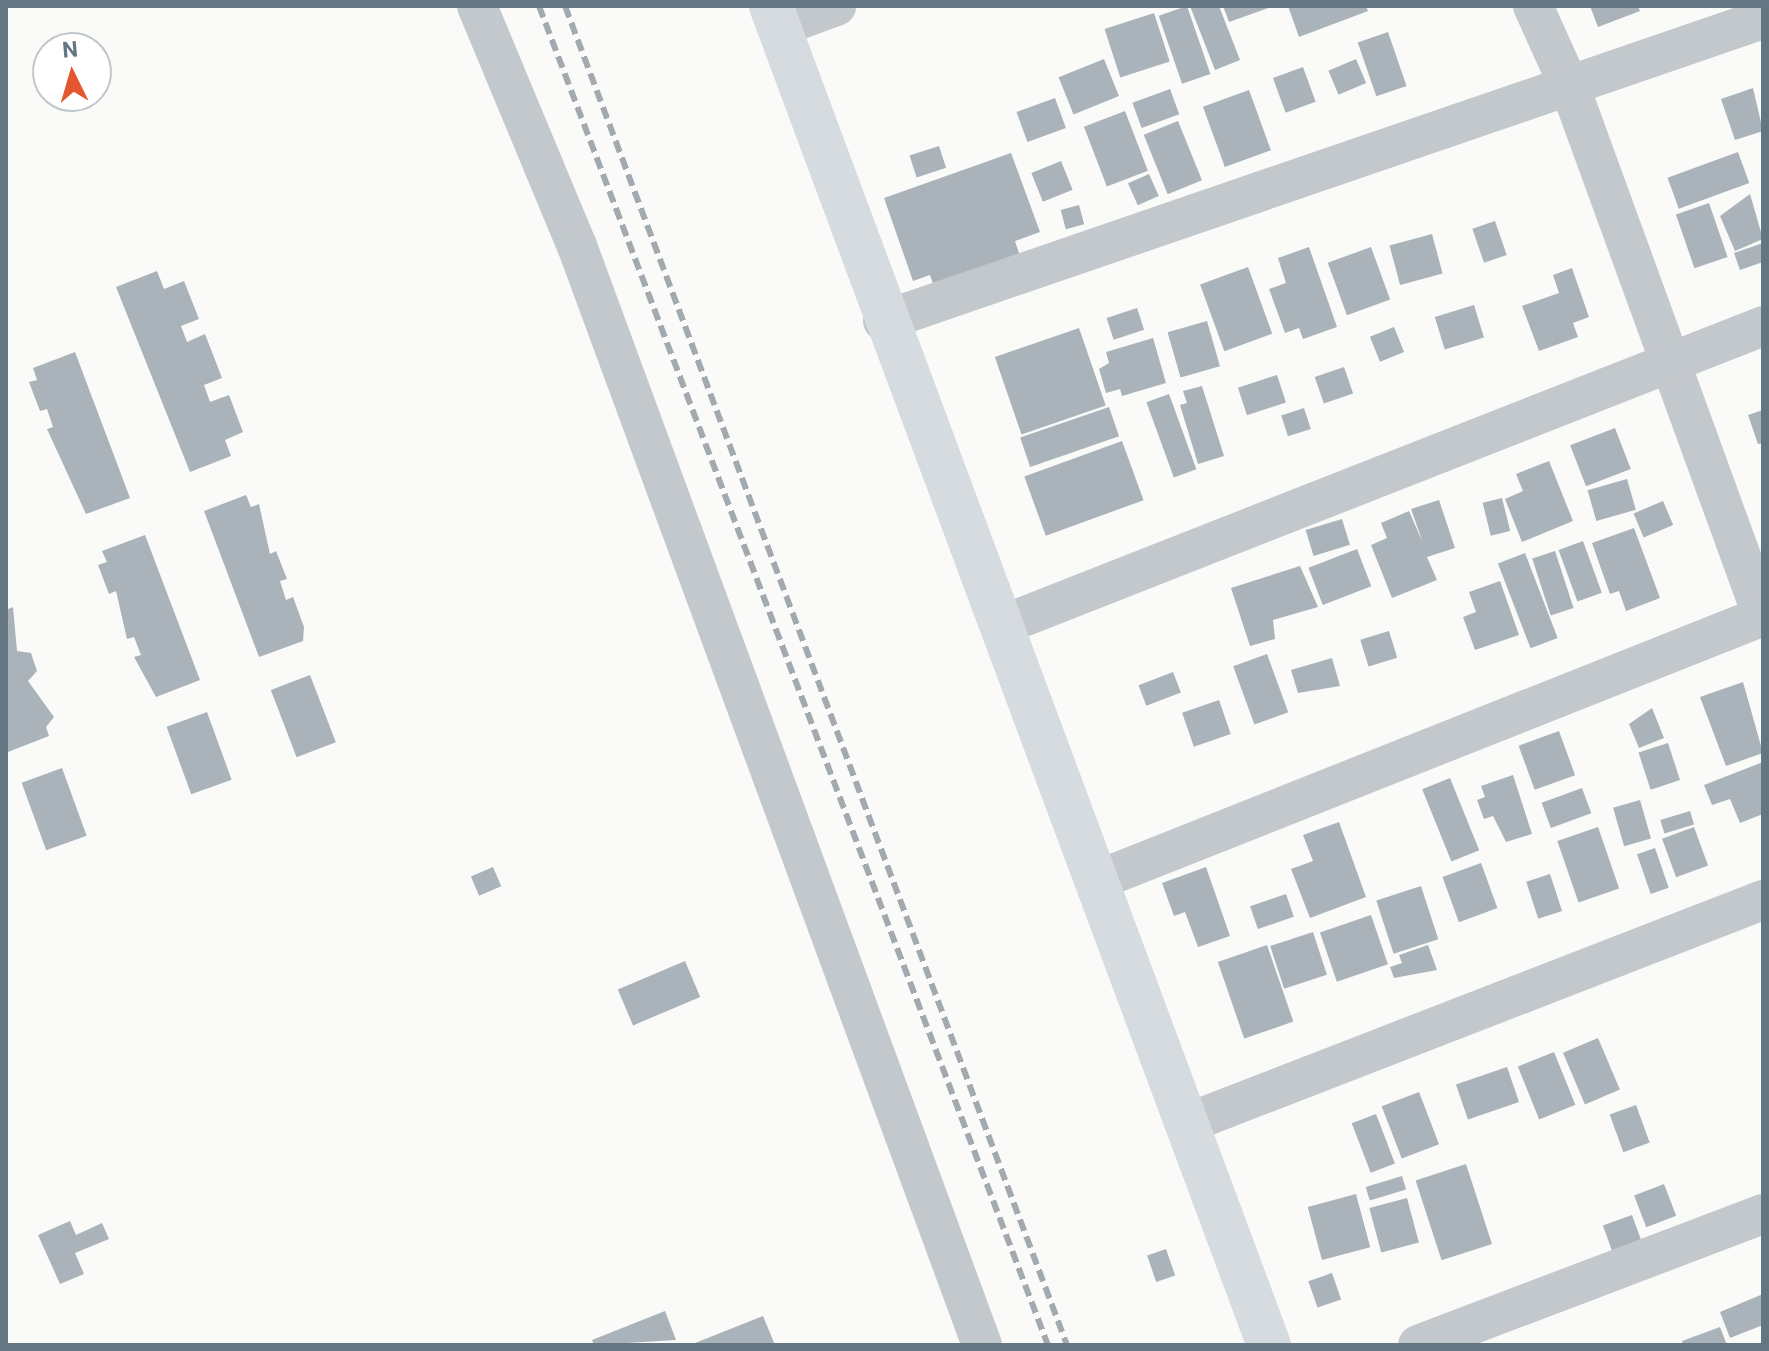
<!DOCTYPE html>
<style>
body{margin:0}
#map{position:relative;width:1769px;height:1351px;overflow:hidden;background:#fafaf8;font-family:Roboto,sans-serif}
div>[style]{position:absolute}
[style*='--x']{left:calc(var(--x)*1px);top:calc(var(--y)*1px);width:calc(var(--w)*1px);rotate:calc(var(--a)*1deg)}
.building>*{inset:0;background:#aab3b9;transform-origin:0 0}
.street>*{height:40px;margin:-20px;padding:0 20px;transform-origin:20px;border-radius:20px;background:#c3c8cc}
.secondary>*{height:44px;margin:-22px;padding:0 22px;transform-origin:22px;border-radius:22px;background:#d6dbdf}
.rail>*{height:6px;margin-top:-3px;transform-origin:0;background:repeating-linear-gradient(90deg,#a2aab0 0 12px,transparent 0 18px)}
span{translate:-50% -50%;white-space:nowrap;text-align:center;line-height:1.15;-webkit-text-stroke:8px #fff;paint-order:stroke}
.frame{position:absolute;inset:0;border:8px solid #657683;pointer-events:none}
.north{position:absolute;left:32px;top:32px;width:80px;height:80px;box-sizing:border-box;background:#fff;border:2px solid #c1c8cd;border-radius:50%;rotate:355deg;font-size:22px;font-weight:700;line-height:32px;text-align:center;color:#657683}
.north::after{content:'';display:block;margin:auto;width:28px;height:36px;background:#e4572e;clip-path:polygon(50% 0,100% 100%,50% 72%,0 100%)}
</style>
<div id="map">
<div class="building">
<i style="left:1187px;top:6px;width:72px;height:30px;rotate:71deg"></i>
<i style="clip-path:polygon(1190px 6px,1219px 6px,1240px 60px,1215px 70px)"></i>
<i style="clip-path:polygon(1223px 6px,1274px 6px,1229px 22px)"></i>
<i style="clip-path:polygon(1288px 6px,1366px 6px,1368px 11px,1299px 37px)"></i>
<i style="clip-path:polygon(1590px 6px,1638px 6px,1640px 11px,1598px 27px)"></i>
<i style="left:1154px;top:13px;width:51px;height:52px;rotate:72deg"></i>
<i style="left:1388px;top:32px;width:57px;height:32px;rotate:71deg"></i>
<i style="left:1104px;top:59px;width:40px;height:49px;rotate:68deg"></i>
<i style="left:1356px;top:59px;width:26px;height:30px;rotate:67deg"></i>
<i style="left:1303px;top:67px;width:37px;height:32px;rotate:70deg"></i>
<i style="clip-path:polygon(1753px 88px,1763px 131px,1735px 140px,1721px 99px)"></i>
<i style="left:1170px;top:89px;width:27px;height:40px;rotate:70deg"></i>
<i style="left:1249px;top:90px;width:64px;height:49px;rotate:70deg"></i>
<i style="left:1055px;top:98px;width:32px;height:41px;rotate:70deg"></i>
<i style="left:1125px;top:111px;width:64px;height:44px;rotate:69deg"></i>
<i style="left:1178px;top:121px;width:64px;height:37px;rotate:68deg"></i>
<i style="left:939px;top:146px;width:23px;height:31px;rotate:72deg"></i>
<i style="left:1738px;top:152px;width:33px;height:75px;rotate:70deg"></i>
<i style="clip-path:polygon(1011px 153px,1040px 232px,1015px 241px,1021px 259px,935px 290px,930px 275px,913px 281px,884px 198px)"></i>
<i style="left:1061px;top:161px;width:31px;height:32px;rotate:68deg"></i>
<i style="left:1149px;top:174px;width:24px;height:23px;rotate:66deg"></i>
<i style="clip-path:polygon(1750px 194px,1763px 239px,1735px 251px,1720px 216px)"></i>
<i style="left:1709px;top:203px;width:57px;height:35px;rotate:71deg"></i>
<i style="left:1079px;top:205px;width:20px;height:19px;rotate:75deg"></i>
<i style="left:1495px;top:221px;width:36px;height:24px;rotate:71deg"></i>
<i style="left:1432px;top:234px;width:41px;height:44px;rotate:75deg"></i>
<i style="clip-path:polygon(1763px 243px,1763px 262px,1740px 270px,1734px 253px)"></i>
<i style="clip-path:polygon(1309px 247px,1337px 327px,1303px 339px,1299px 328px,1285px 333px,1269px 289px,1286px 283px,1278px 258px)"></i>
<i style="left:1371px;top:247px;width:56px;height:46px;rotate:70deg"></i>
<i style="left:1248px;top:267px;width:71px;height:51px;rotate:70deg"></i>
<i style="clip-path:polygon(1572px 268px,1589px 317px,1573px 323px,1578px 337px,1539px 351px,1522px 306px,1559px 293px,1553px 275px)"></i>
<i style="clip-path:polygon(157px 271px,164px 289px,184px 281px,199px 319px,181px 326px,187px 342px,205px 334px,222px 378px,204px 385px,210px 402px,229px 395px,243px 432px,225px 440px,231px 456px,190px 472px,116px 287px)"></i>
<i style="left:1474px;top:305px;width:34px;height:41px;rotate:73deg"></i>
<i style="left:1137px;top:308px;width:23px;height:32px;rotate:72deg"></i>
<i style="left:1207px;top:321px;width:47px;height:41px;rotate:74deg"></i>
<i style="left:1394px;top:327px;width:27px;height:26px;rotate:68deg"></i>
<i style="left:1079px;top:328px;width:82px;height:89px;rotate:71deg"></i>
<i style="clip-path:polygon(1153px 338px,1166px 383px,1122px 396px,1120px 389px,1106px 393px,1099px 369px,1109px 363px,1106px 352px)"></i>
<i style="clip-path:polygon(75px 352px,130px 498px,86px 514px,47px 429px,53px 427px,47px 409px,40px 411px,29px 382px,37px 380px,33px 368px)"></i>
<i style="left:1344px;top:367px;width:28px;height:31px;rotate:71deg"></i>
<i style="left:1277px;top:375px;width:29px;height:41px;rotate:72deg"></i>
<i style="clip-path:polygon(1202px 386px,1224px 456px,1198px 464px,1180px 405px,1187px 403px,1183px 391px)"></i>
<i style="left:1169px;top:394px;width:80px;height:24px;rotate:70deg"></i>
<i style="left:1109px;top:407px;width:31px;height:94px;rotate:71deg"></i>
<i style="left:1304px;top:408px;width:22px;height:24px;rotate:72deg"></i>
<i style="clip-path:polygon(1763px 410px,1763px 443px,1758px 444px,1748px 415px)"></i>
<i style="left:1615px;top:428px;width:44px;height:48px;rotate:69deg"></i>
<i style="left:1122px;top:441px;width:63px;height:104px;rotate:70deg"></i>
<i style="clip-path:polygon(1549px 461px,1573px 521px,1522px 542px,1505px 499px,1523px 491px,1516px 474px)"></i>
<i style="left:1627px;top:479px;width:32px;height:41px;rotate:74deg"></i>
<i style="clip-path:polygon(246px 495px,251px 507px,259px 504px,270px 554px,276px 551px,287px 579px,280px 581px,286px 600px,293px 597px,304px 627px,303px 641px,259px 657px,204px 511px)"></i>
<i style="left:1502px;top:498px;width:34px;height:20px;rotate:76deg"></i>
<i style="clip-path:polygon(1439px 500px,1455px 548px,1427px 557px,1437px 580px,1392px 598px,1371px 545px,1387px 538px,1381px 523px,1409px 511px,1423px 543px,1411px 509px)"></i>
<i style="left:1663px;top:501px;width:26px;height:32px;rotate:67deg"></i>
<i style="left:1342px;top:519px;width:27px;height:38px;rotate:73deg"></i>
<i style="clip-path:polygon(1634px 528px,1660px 598px,1626px 611px,1619px 591px,1610px 594px,1592px 543px)"></i>
<i style="clip-path:polygon(145px 535px,200px 680px,156px 697px,134px 657px,141px 655px,134px 637px,127px 639px,116px 591px,109px 594px,98px 565px,107px 562px,102px 551px)"></i>
<i style="left:1583px;top:541px;width:55px;height:26px;rotate:70deg"></i>
<i style="left:1357px;top:549px;width:40px;height:52px;rotate:69deg"></i>
<i style="left:1555px;top:551px;width:60px;height:24px;rotate:72deg"></i>
<i style="left:1525px;top:553px;width:91px;height:29px;rotate:69deg"></i>
<i style="clip-path:polygon(1300px 566px,1318px 607px,1273px 620px,1275px 639px,1250px 646px,1231px 588px)"></i>
<i style="clip-path:polygon(1500px 581px,1519px 635px,1475px 650px,1463px 617px,1476px 612px,1469px 592px)"></i>
<i style="clip-path:polygon(13px 607px,17px 651px,31px 653px,37px 671px,28px 681px,54px 717px,46px 727px,49px 736px,8px 752px,6px 610px)"></i>
<i style="left:1389px;top:631px;width:28px;height:30px;rotate:73deg"></i>
<i style="left:1267px;top:654px;width:62px;height:36px;rotate:70deg"></i>
<i style="clip-path:polygon(1332px 658px,1340px 686px,1298px 693px,1291px 670px)"></i>
<i style="left:1173px;top:672px;width:22px;height:37px;rotate:69deg"></i>
<i style="left:310px;top:675px;width:72px;height:42px;rotate:69deg"></i>
<i style="clip-path:polygon(1743px 682px,1763px 753px,1726px 766px,1700px 697px)"></i>
<i style="left:1219px;top:700px;width:36px;height:39px;rotate:71deg"></i>
<i style="clip-path:polygon(1652px 708px,1664px 738px,1639px 748px,1629px 724px)"></i>
<i style="left:207px;top:712px;width:72px;height:43px;rotate:70deg"></i>
<i style="left:1559px;top:731px;width:47px;height:43px;rotate:70deg"></i>
<i style="left:1668px;top:743px;width:39px;height:31px;rotate:72deg"></i>
<i style="clip-path:polygon(1763px 762px,1763px 814px,1740px 823px,1730px 799px,1712px 805px,1704px 785px)"></i>
<i style="left:62px;top:768px;width:72px;height:43px;rotate:70deg"></i>
<i style="clip-path:polygon(1513px 775px,1532px 834px,1506px 842px,1493px 816px,1484px 819px,1477px 800px,1485px 797px,1481px 786px)"></i>
<i style="left:1450px;top:778px;width:78px;height:30px;rotate:68deg"></i>
<i style="left:1582px;top:788px;width:27px;height:43px;rotate:70deg"></i>
<i style="left:1640px;top:800px;width:40px;height:28px;rotate:74deg"></i>
<i style="left:1690px;top:811px;width:14px;height:31px;rotate:73deg"></i>
<i style="clip-path:polygon(1339px 822px,1366px 897px,1310px 918px,1291px 869px,1313px 861px,1303px 835px)"></i>
<i style="left:1598px;top:827px;width:65px;height:43px;rotate:71deg"></i>
<i style="left:1694px;top:827px;width:41px;height:34px;rotate:70deg"></i>
<i style="left:1655px;top:848px;width:42px;height:19px;rotate:71deg"></i>
<i style="left:1481px;top:863px;width:48px;height:41px;rotate:70deg"></i>
<i style="left:493px;top:867px;width:21px;height:24px;rotate:67deg"></i>
<i style="clip-path:polygon(1206px 867px,1230px 936px,1198px 947px,1185px 912px,1174px 916px,1162px 883px)"></i>
<i style="left:1550px;top:874px;width:39px;height:25px;rotate:72deg"></i>
<i style="left:1421px;top:886px;width:56px;height:47px;rotate:72deg"></i>
<i style="left:1286px;top:894px;width:24px;height:38px;rotate:71deg"></i>
<i style="left:1371px;top:915px;width:52px;height:54px;rotate:71deg"></i>
<i style="left:1313px;top:932px;width:45px;height:45px;rotate:72deg"></i>
<i style="left:1267px;top:945px;width:81px;height:52px;rotate:71deg"></i>
<i style="clip-path:polygon(1428px 945px,1437px 970px,1394px 978px,1390px 967px,1402px 963px,1399px 955px)"></i>
<i style="left:685px;top:961px;width:39px;height:73px;rotate:67deg"></i>
<i style="left:1598px;top:1038px;width:56px;height:38px;rotate:67deg"></i>
<i style="left:1554px;top:1052px;width:57px;height:39px;rotate:68deg"></i>
<i style="left:1507px;top:1067px;width:37px;height:54px;rotate:71deg"></i>
<i style="left:1419px;top:1092px;width:56px;height:40px;rotate:69deg"></i>
<i style="left:1636px;top:1105px;width:40px;height:28px;rotate:70deg"></i>
<i style="left:1376px;top:1114px;width:53px;height:26px;rotate:69deg"></i>
<i style="left:1466px;top:1164px;width:84px;height:53px;rotate:72deg"></i>
<i style="left:1402px;top:1176px;width:14px;height:38px;rotate:73deg"></i>
<i style="left:1664px;top:1184px;width:34px;height:32px;rotate:69deg"></i>
<i style="left:1356px;top:1194px;width:55px;height:50px;rotate:75deg"></i>
<i style="left:1407px;top:1198px;width:46px;height:39px;rotate:75deg"></i>
<i style="left:1632px;top:1215px;width:30px;height:31px;rotate:70deg"></i>
<i style="clip-path:polygon(70px 1221px,76px 1235px,102px 1223px,109px 1239px,75px 1253px,84px 1274px,60px 1284px,38px 1235px)"></i>
<i style="left:1166px;top:1249px;width:28px;height:20px;rotate:71deg"></i>
<i style="left:1332px;top:1273px;width:28px;height:25px;rotate:71deg"></i>
<i style="clip-path:polygon(1763px 1294px,1763px 1325px,1730px 1338px,1720px 1312px)"></i>
<i style="clip-path:polygon(665px 1311px,676px 1340px,594px 1345px,592px 1340px)"></i>
<i style="clip-path:polygon(763px 1316px,775px 1345px,690px 1345px)"></i>
<i style="clip-path:polygon(1720px 1327px,1727px 1345px,1683px 1345px,1682px 1341px)"></i>
</div>
<div class="street">
<i style="--x:477;--y:6;--w:260;--a:67.4"></i>
<i style="--x:577;--y:246;--w:1171;--a:69.77"></i>
<i style="--x:1533;--y:6;--w:92;--a:65.7"></i>
<i style="--x:1571;--y:90;--w:561;--a:69.98"></i>
<i style="--x:779;--y:27;--w:61;--a:-20.2"></i>
<i style="--x:883;--y:321;--w:930;--a:-18.94"></i>
<i style="--x:1000;--y:626;--w:820;--a:-21.46"></i>
<i style="--x:1098;--y:880;--w:715;--a:-21.65"></i>
<i style="--x:1188;--y:1123;--w:617;--a:-21.2"></i>
<i style="--x:1418;--y:1345;--w:369;--a:-20.8"></i>
</div>
<div class="secondary">
<i style="--x:771;--y:6;--w:1429;--a:69.6"></i>
</div>
<div class="rail">
<i style="--x:539;--y:6;--w:1432;--a:69.19"></i>
<i style="--x:565;--y:6;--w:1430;--a:69.45"></i>
</div>
<div class="frame"></div>
<div class="north">N</div>
</div>
